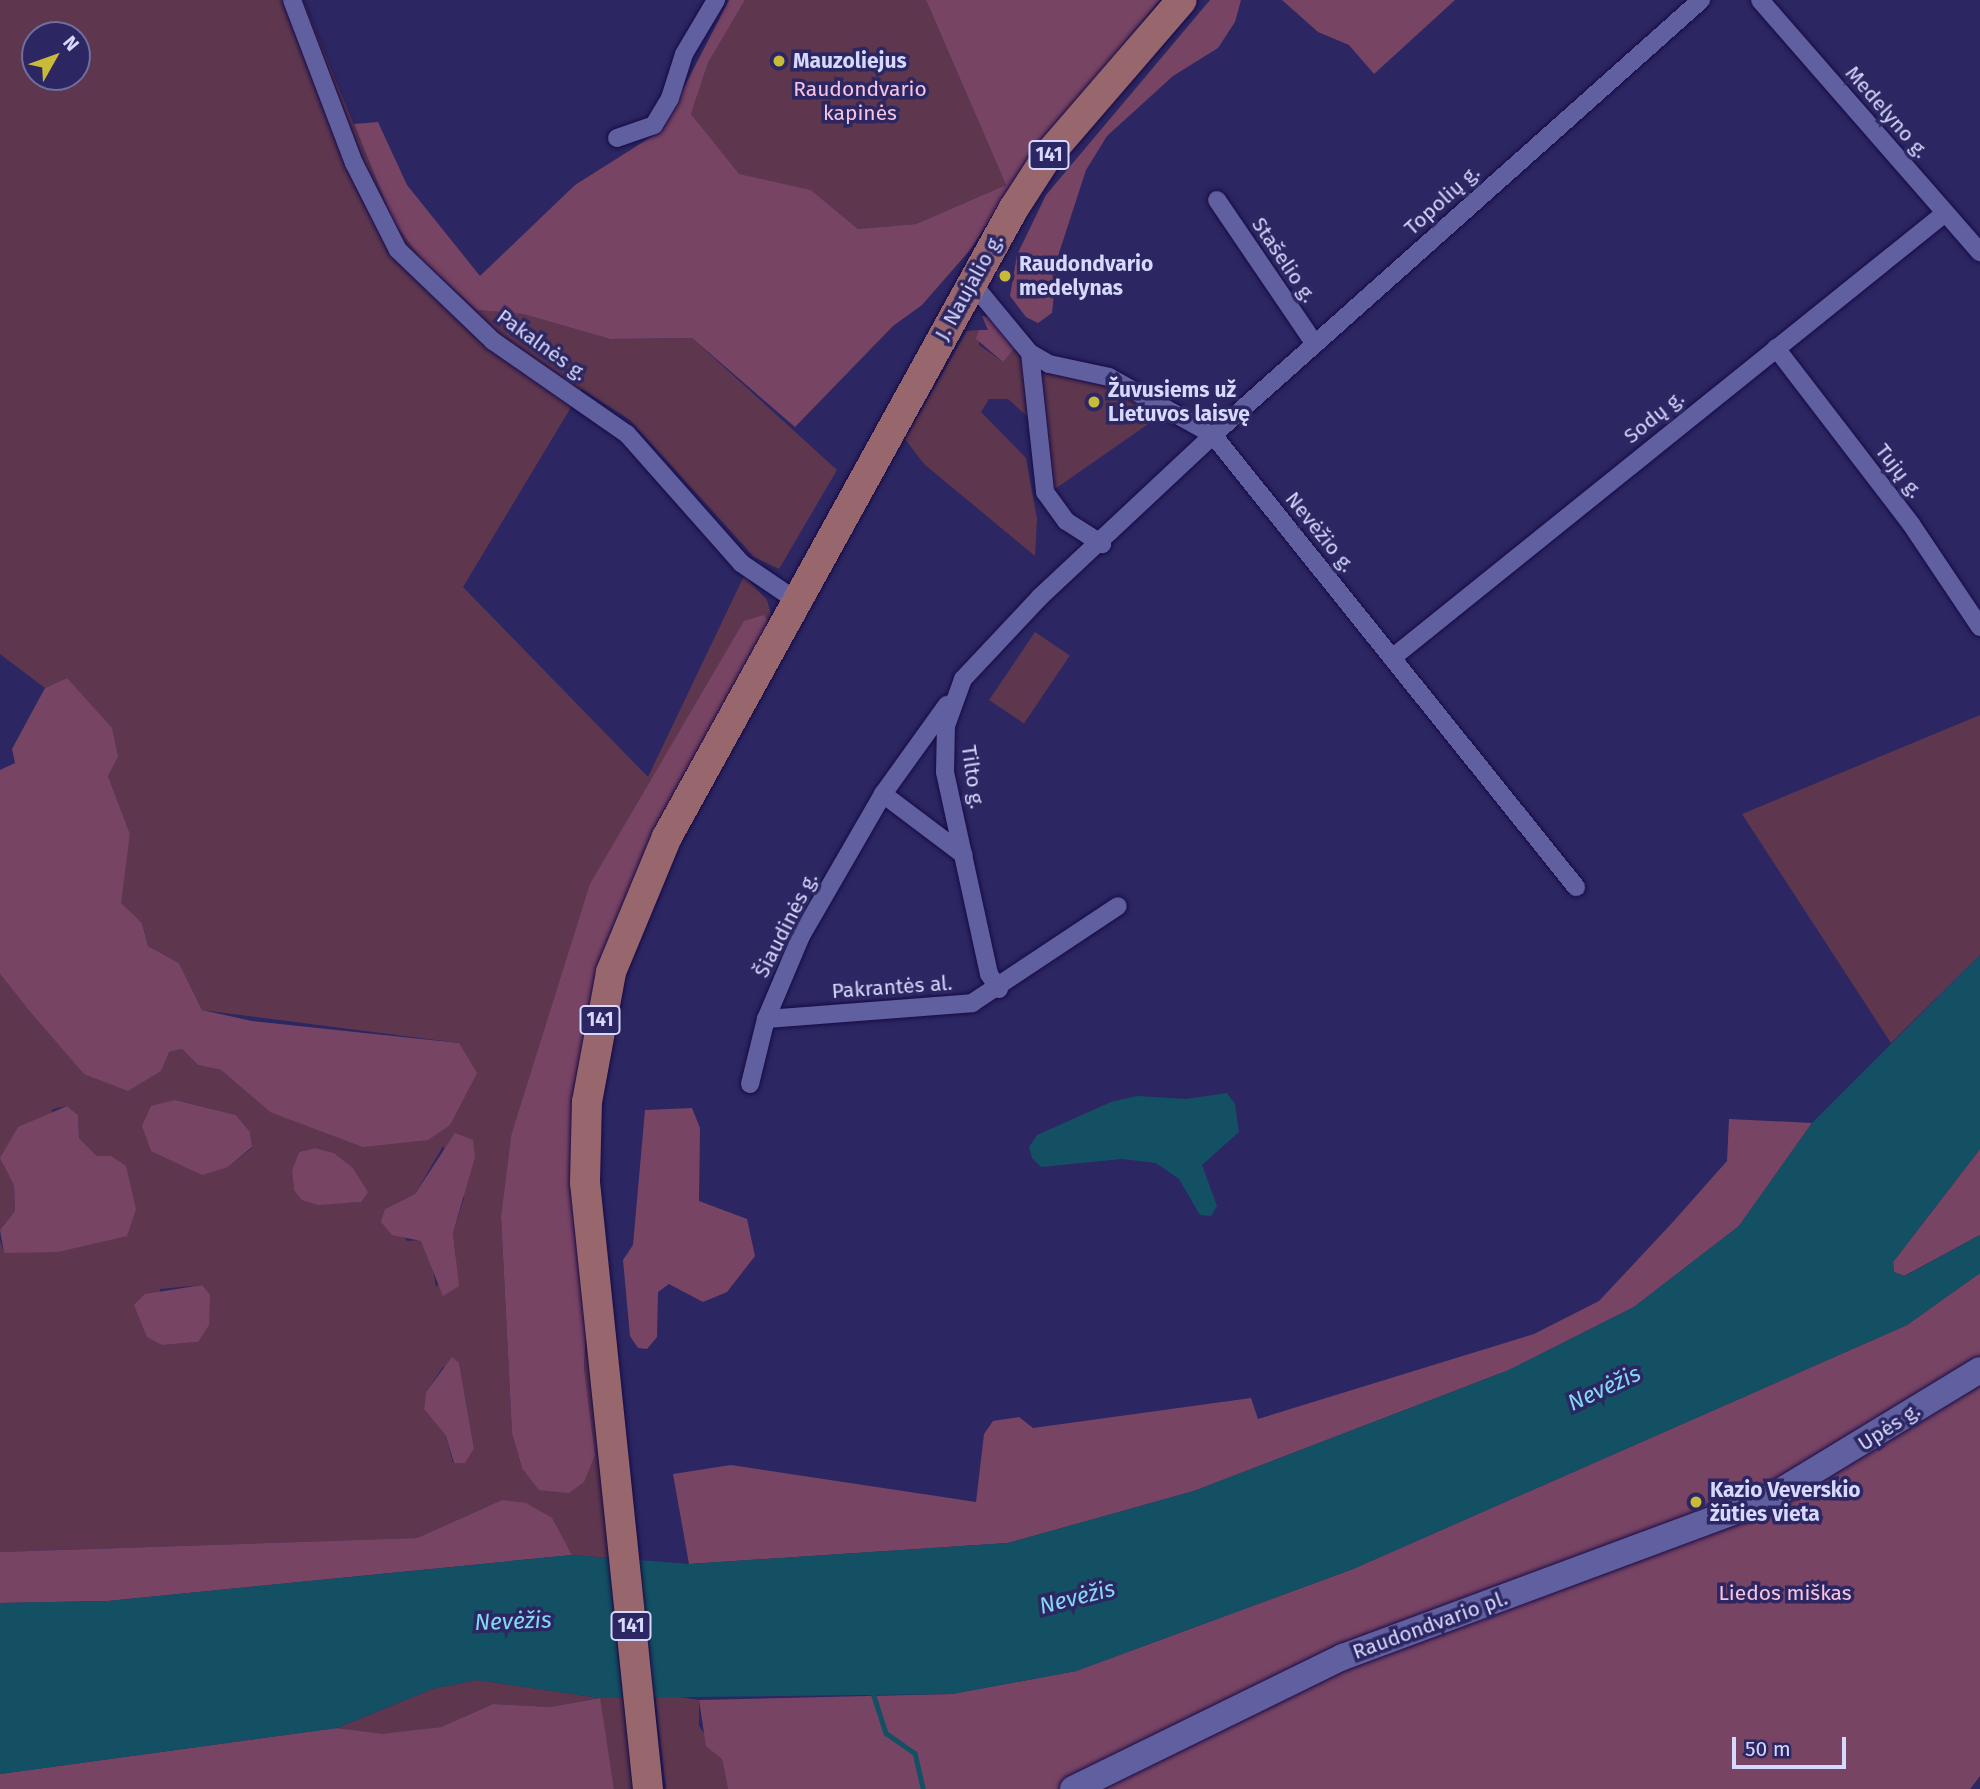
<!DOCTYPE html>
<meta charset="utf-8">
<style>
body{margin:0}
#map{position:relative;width:1980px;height:1789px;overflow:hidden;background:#2c2762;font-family:"Fira Sans",sans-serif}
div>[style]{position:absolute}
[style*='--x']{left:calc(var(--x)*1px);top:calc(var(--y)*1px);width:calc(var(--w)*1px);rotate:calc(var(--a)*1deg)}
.green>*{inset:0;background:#5e374f;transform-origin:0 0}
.forest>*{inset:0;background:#784464}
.water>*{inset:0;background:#145063}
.stream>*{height:4.5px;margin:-2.25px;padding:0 2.25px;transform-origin:2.25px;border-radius:2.25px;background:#145063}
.roads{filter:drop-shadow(0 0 2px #170b45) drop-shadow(0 0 2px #170b45)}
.street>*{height:18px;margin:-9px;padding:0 9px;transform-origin:9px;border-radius:9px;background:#605fa0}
.secondary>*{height:26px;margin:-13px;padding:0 13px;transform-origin:13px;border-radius:13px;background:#605fa0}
.primary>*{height:30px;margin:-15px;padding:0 15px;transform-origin:15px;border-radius:15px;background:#97676d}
.dots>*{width:19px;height:19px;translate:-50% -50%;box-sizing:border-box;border:4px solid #2c2762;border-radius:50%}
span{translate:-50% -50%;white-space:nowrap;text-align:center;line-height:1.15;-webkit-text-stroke:7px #2c2762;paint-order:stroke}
.shield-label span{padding:2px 5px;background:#2c2762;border:2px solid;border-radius:5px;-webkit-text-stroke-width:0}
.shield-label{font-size:19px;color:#d6d8fd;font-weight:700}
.poi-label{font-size:21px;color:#d6d8fd;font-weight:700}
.left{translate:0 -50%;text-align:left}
.park-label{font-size:21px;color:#f6c4e1}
.street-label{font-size:21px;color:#d6d8fd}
.water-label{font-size:23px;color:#85d7f5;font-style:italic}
.north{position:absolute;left:21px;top:21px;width:70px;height:70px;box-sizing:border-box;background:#2c2762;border:2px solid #706ea0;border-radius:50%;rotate:50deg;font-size:19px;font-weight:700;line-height:28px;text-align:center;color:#d6d8fd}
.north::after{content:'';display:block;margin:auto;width:24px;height:32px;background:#c9bb3a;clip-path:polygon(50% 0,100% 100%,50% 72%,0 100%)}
.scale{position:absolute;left:1732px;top:1737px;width:114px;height:32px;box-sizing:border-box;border:4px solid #d6d8fd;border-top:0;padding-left:9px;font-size:21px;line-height:24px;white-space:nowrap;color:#d6d8fd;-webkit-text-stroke:5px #2c2762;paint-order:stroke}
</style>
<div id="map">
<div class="green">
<i style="clip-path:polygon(evenodd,0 0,303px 0,393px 221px,422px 260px,477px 310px,523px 314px,610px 339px,692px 338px,837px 470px,779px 569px,754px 557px,630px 420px,582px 389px,463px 587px,648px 777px,744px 576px,767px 600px,771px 614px,550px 1024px,511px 1136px,501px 1216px,512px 1433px,522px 1468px,595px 1455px,584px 1368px,588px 1336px,610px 1558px,572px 1555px,551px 1518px,502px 1500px,417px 1538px,0 1552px,0 1240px,4px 1253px,126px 1236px,111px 1156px,97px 1156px,79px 1138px,78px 1115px,67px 1106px,53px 1109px,14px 1185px,15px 1211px,0 1230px,0 974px,27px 1008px,169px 1052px,182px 1049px,198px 1065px,221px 1070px,270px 1112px,459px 1043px,202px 1010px,179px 963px,148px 946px,142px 923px,120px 903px,130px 834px,108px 776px,118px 757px,67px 678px,45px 688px,0 654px,0 0,35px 35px,77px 35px,77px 77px,35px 77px,35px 35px,0 0,175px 1100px,236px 1115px,250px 1132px,252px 1148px,228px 1167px,175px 1100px,0 0,443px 1146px,464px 1198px,453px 1233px,456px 1259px,436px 1287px,430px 1253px,421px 1240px,407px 1241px,385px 1209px,415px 1194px,443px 1146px,0 0,315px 1148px,334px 1153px,352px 1167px,361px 1202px,342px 1203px,294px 1189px,292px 1170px,299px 1152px,315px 1148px,0 0,202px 1285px,198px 1342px,162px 1345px,160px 1289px,202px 1285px,0 0,459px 1364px,474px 1447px,453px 1463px,446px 1436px,424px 1409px,426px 1392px,443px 1367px,459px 1364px)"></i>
<i style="clip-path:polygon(745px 0,926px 0,1006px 185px,916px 224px,858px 229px,811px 190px,738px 174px,691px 114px,708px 63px)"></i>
<i style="clip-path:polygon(979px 330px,979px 345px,1003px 362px,1015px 348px,1023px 363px,1030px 419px,1008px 399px,989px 399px,981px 412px,1026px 458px,1037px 519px,1035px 556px,924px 464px,905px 439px,967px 331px)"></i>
<i style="clip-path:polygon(1037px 372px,1095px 380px,1164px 413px,1052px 491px)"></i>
<i style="left:1035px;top:632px;width:42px;height:82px;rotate:34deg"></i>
<i style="clip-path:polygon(1980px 715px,1980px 955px,1891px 1043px,1742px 814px)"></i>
<i style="clip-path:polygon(477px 1680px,600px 1698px,623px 1696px,633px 1789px,614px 1789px,599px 1698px,550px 1707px,493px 1704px,441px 1727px,382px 1735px,337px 1728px,432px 1689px)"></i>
<i style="clip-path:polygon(655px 1693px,699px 1700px,699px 1726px,722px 1759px,728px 1789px,666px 1789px)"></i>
</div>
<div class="forest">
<i style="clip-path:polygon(729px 0,745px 0,708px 63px,691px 114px,739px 174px,811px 190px,858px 229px,916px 224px,1006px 185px,926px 0,1160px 0,1035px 152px,970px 250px,922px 305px,893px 326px,795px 427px,692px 338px,610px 339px,523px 314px,477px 310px,422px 260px,393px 221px,354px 124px,378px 122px,407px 185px,480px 276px,575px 185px,662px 130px)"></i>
<i style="clip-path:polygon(1210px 0,1241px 0,1235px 22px,1218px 48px,1173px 76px,1107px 136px,1086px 170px,1058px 256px,1052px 313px,1038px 323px,1026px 317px,1010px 296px,1017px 255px,1046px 195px)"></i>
<i style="clip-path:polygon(1282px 0,1455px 0,1374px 74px,1349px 45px,1318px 32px)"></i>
<i style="clip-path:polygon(982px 316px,990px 317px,1015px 348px,1003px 362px,976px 339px,979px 330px,988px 330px)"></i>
<i style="clip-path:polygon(764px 615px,772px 628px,609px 944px,584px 1368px,595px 1455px,584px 1482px,569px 1493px,539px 1490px,522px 1468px,512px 1433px,501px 1216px,511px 1136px,590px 884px,744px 621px)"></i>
<i style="clip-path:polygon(67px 678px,112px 728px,118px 757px,108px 776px,130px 834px,121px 903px,142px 923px,148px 946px,179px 963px,202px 1010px,252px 1021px,459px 1043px,477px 1073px,450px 1125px,428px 1140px,363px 1147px,270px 1112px,221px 1070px,198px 1065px,182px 1049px,169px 1052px,161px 1071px,128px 1091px,84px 1074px,27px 1008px,0 974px,0 770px,15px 763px,12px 749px,45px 688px)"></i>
<i style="clip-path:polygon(175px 1100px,236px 1115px,250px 1132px,252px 1147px,228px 1167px,202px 1175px,151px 1151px,142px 1126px,151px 1106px)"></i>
<i style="clip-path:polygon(67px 1106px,78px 1115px,79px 1138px,97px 1156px,111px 1156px,126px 1166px,136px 1209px,127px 1236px,58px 1252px,4px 1253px,0 1230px,15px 1211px,14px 1185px,0 1158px,18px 1127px)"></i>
<i style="clip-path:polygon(692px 1108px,700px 1128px,699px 1201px,747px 1219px,755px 1256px,727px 1292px,703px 1302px,669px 1284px,658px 1292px,657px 1337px,647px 1349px,638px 1348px,630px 1336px,623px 1260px,633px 1245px,645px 1110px)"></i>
<i style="clip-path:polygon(1729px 1119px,1812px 1123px,1739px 1226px,1634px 1307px,1509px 1370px,1194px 1491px,1008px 1543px,689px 1564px,673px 1474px,731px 1465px,976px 1502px,984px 1434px,993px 1421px,1019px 1417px,1033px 1428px,1251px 1398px,1258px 1419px,1534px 1334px,1599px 1301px,1672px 1223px,1727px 1161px)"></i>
<i style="clip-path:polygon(455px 1133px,473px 1140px,475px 1157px,453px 1233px,459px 1286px,443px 1296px,421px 1241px,392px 1235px,381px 1222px,385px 1209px,415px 1194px)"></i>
<i style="clip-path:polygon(315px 1148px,334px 1153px,352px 1167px,368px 1192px,361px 1202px,318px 1205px,302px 1200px,294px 1190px,292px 1170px,299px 1152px)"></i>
<i style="clip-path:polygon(1980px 1149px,1980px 1235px,1904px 1276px,1894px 1272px,1893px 1262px)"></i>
<i style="clip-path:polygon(1980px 1273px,1980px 1776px,1970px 1789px,728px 1789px,722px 1759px,706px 1746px,699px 1700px,952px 1694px,1076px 1671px,1353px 1569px,1907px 1325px)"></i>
<i style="clip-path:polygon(202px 1285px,210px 1295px,209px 1325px,198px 1342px,162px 1345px,147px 1337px,134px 1305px,145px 1294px)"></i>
<i style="clip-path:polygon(452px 1357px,459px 1363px,474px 1448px,465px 1463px,454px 1463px,446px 1436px,424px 1409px,426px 1392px)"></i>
<i style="clip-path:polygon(502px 1500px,526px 1503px,552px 1518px,572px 1555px,108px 1601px,0 1603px,0 1552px,417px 1538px)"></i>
<i style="clip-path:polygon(600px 1698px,614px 1789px,0 1789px,0 1774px,336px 1728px,382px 1734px,441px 1727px,493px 1704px,550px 1707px)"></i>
</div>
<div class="water">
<i style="clip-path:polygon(1980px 955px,1980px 1149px,1893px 1262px,1894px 1272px,1905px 1276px,1980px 1235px,1980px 1273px,1907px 1325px,1353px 1569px,1076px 1671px,952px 1694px,600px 1698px,477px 1680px,432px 1689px,337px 1728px,0 1774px,0 1603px,108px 1601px,572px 1555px,690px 1564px,1008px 1543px,1194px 1491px,1509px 1370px,1634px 1307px,1739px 1226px,1812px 1123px)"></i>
<i style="clip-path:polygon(1227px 1093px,1235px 1104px,1239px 1132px,1202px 1165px,1217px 1206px,1211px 1216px,1200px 1215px,1179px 1179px,1156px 1163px,1122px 1159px,1041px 1167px,1032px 1158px,1029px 1147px,1037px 1135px,1111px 1102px,1137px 1096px,1186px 1099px)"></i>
</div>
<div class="stream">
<i style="--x:873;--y:1693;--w:42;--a:72"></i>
<i style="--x:886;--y:1733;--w:35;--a:35"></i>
<i style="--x:915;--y:1753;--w:37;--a:77"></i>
</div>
<div class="roads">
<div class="street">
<i style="--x:292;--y:0;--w:174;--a:69.2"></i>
<i style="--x:354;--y:163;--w:97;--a:63.2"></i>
<i style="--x:398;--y:250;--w:132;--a:43.8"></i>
<i style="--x:493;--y:341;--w:163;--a:34.8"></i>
<i style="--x:627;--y:434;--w:172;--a:48.5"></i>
<i style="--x:741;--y:563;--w:68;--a:34.2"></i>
<i style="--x:1760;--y:0;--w:335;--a:48.9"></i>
<i style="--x:617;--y:138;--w:39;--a:-19"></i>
<i style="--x:654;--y:125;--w:31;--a:-59"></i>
<i style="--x:670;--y:98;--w:46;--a:-72.3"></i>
<i style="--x:684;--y:54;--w:63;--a:-59.3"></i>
<i style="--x:1217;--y:200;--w:174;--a:55.8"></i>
<i style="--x:972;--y:283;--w:91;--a:50.4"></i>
<i style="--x:1030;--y:353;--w:22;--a:30"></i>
<i style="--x:1049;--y:364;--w:61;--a:12.2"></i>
<i style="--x:1109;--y:377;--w:119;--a:29.1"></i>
<i style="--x:1213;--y:435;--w:580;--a:51.23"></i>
<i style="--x:1776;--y:348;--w:222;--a:52.5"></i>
<i style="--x:1911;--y:524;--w:124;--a:56.2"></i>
<i style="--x:1030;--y:353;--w:140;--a:83.8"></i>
<i style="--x:1045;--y:492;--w:36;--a:54"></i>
<i style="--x:1066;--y:521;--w:43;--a:32.6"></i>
<i style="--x:1392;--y:658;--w:710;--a:-38.82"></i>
<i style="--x:883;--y:794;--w:101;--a:37"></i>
<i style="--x:999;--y:989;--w:18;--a:-124"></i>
<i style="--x:989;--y:974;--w:207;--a:-102.3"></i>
<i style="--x:945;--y:772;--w:46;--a:-88.8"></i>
<i style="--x:946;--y:726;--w:50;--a:-70.1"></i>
<i style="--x:963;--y:679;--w:112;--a:-46.8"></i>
<i style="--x:1040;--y:597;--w:237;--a:-43.1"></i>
<i style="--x:1213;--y:435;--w:654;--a:-41.71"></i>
<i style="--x:766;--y:1019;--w:207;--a:-4.4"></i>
<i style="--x:972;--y:1003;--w:175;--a:-33.6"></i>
<i style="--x:750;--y:1084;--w:67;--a:-76.2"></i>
<i style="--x:766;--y:1019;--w:90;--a:-67.1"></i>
<i style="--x:801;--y:936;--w:164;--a:-60"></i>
<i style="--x:883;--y:794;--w:110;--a:-54.3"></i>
</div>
<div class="secondary">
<i style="--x:1073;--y:1789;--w:301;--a:-26.1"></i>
<i style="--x:1343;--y:1657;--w:451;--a:-20.4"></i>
<i style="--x:1766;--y:1500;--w:250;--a:-31.3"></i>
</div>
<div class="primary">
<i style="--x:648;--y:1789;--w:610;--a:-95.93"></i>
<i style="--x:585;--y:1182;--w:80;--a:-88.6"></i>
<i style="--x:587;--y:1102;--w:132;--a:-79.5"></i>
<i style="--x:611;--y:972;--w:146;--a:-67.5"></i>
<i style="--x:667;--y:837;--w:718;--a:-61.12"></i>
<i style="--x:1014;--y:208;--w:64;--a:-57.1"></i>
<i style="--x:1049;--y:154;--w:203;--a:-49.2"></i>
</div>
</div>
<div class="dots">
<i style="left:779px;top:61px;background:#c9bb3a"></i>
<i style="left:1005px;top:276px;background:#c9bb3a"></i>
<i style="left:1094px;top:402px;background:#c9bb3a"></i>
<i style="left:1696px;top:1502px;background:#c9bb3a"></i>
</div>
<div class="shield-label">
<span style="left:1049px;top:155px">141</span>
<span style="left:600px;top:1020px">141</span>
<span style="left:631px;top:1626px">141</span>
</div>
<div class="poi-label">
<span class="left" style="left:793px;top:61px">Mauzoliejus</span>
<span class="left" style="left:1019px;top:276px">Raudondvario<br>medelynas</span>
<span class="left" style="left:1108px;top:402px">Žuvusiems už<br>Lietuvos laisvę</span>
<span class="left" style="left:1710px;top:1502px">Kazio Veverskio<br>žūties vieta</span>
</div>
<div class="park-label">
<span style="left:860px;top:101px">Raudondvario<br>kapinės</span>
<span style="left:1785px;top:1593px">Liedos miškas</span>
</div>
<div class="street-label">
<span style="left:1887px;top:112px;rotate:49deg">Medelyno g.</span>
<span style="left:1442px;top:200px;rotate:-42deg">Topolių g.</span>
<span style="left:1284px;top:260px;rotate:56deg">Stašelio g.</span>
<span style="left:969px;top:287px;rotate:-61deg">J. Naujalio g.</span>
<span style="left:542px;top:345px;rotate:36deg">Pakalnės g.</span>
<span style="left:1654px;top:417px;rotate:-39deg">Sodų g.</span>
<span style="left:1899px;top:471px;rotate:52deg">Tujų g.</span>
<span style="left:1320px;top:532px;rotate:51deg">Nevėžio g.</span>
<span style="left:973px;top:777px;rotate:82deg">Tilto g.</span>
<span style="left:786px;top:925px;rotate:-63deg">Šiaudinės g.</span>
<span style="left:892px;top:987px;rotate:-4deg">Pakrantės al.</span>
<span style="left:1889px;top:1427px;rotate:-33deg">Upės g.</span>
<span style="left:1430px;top:1625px;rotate:-20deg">Raudondvario pl.</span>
</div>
<div class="water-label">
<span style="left:1604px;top:1388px;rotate:-25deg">Nevėžis</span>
<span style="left:1077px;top:1597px;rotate:-14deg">Nevėžis</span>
<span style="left:513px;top:1621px;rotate:-2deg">Nevėžis</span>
</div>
<div class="north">N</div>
<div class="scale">50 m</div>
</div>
